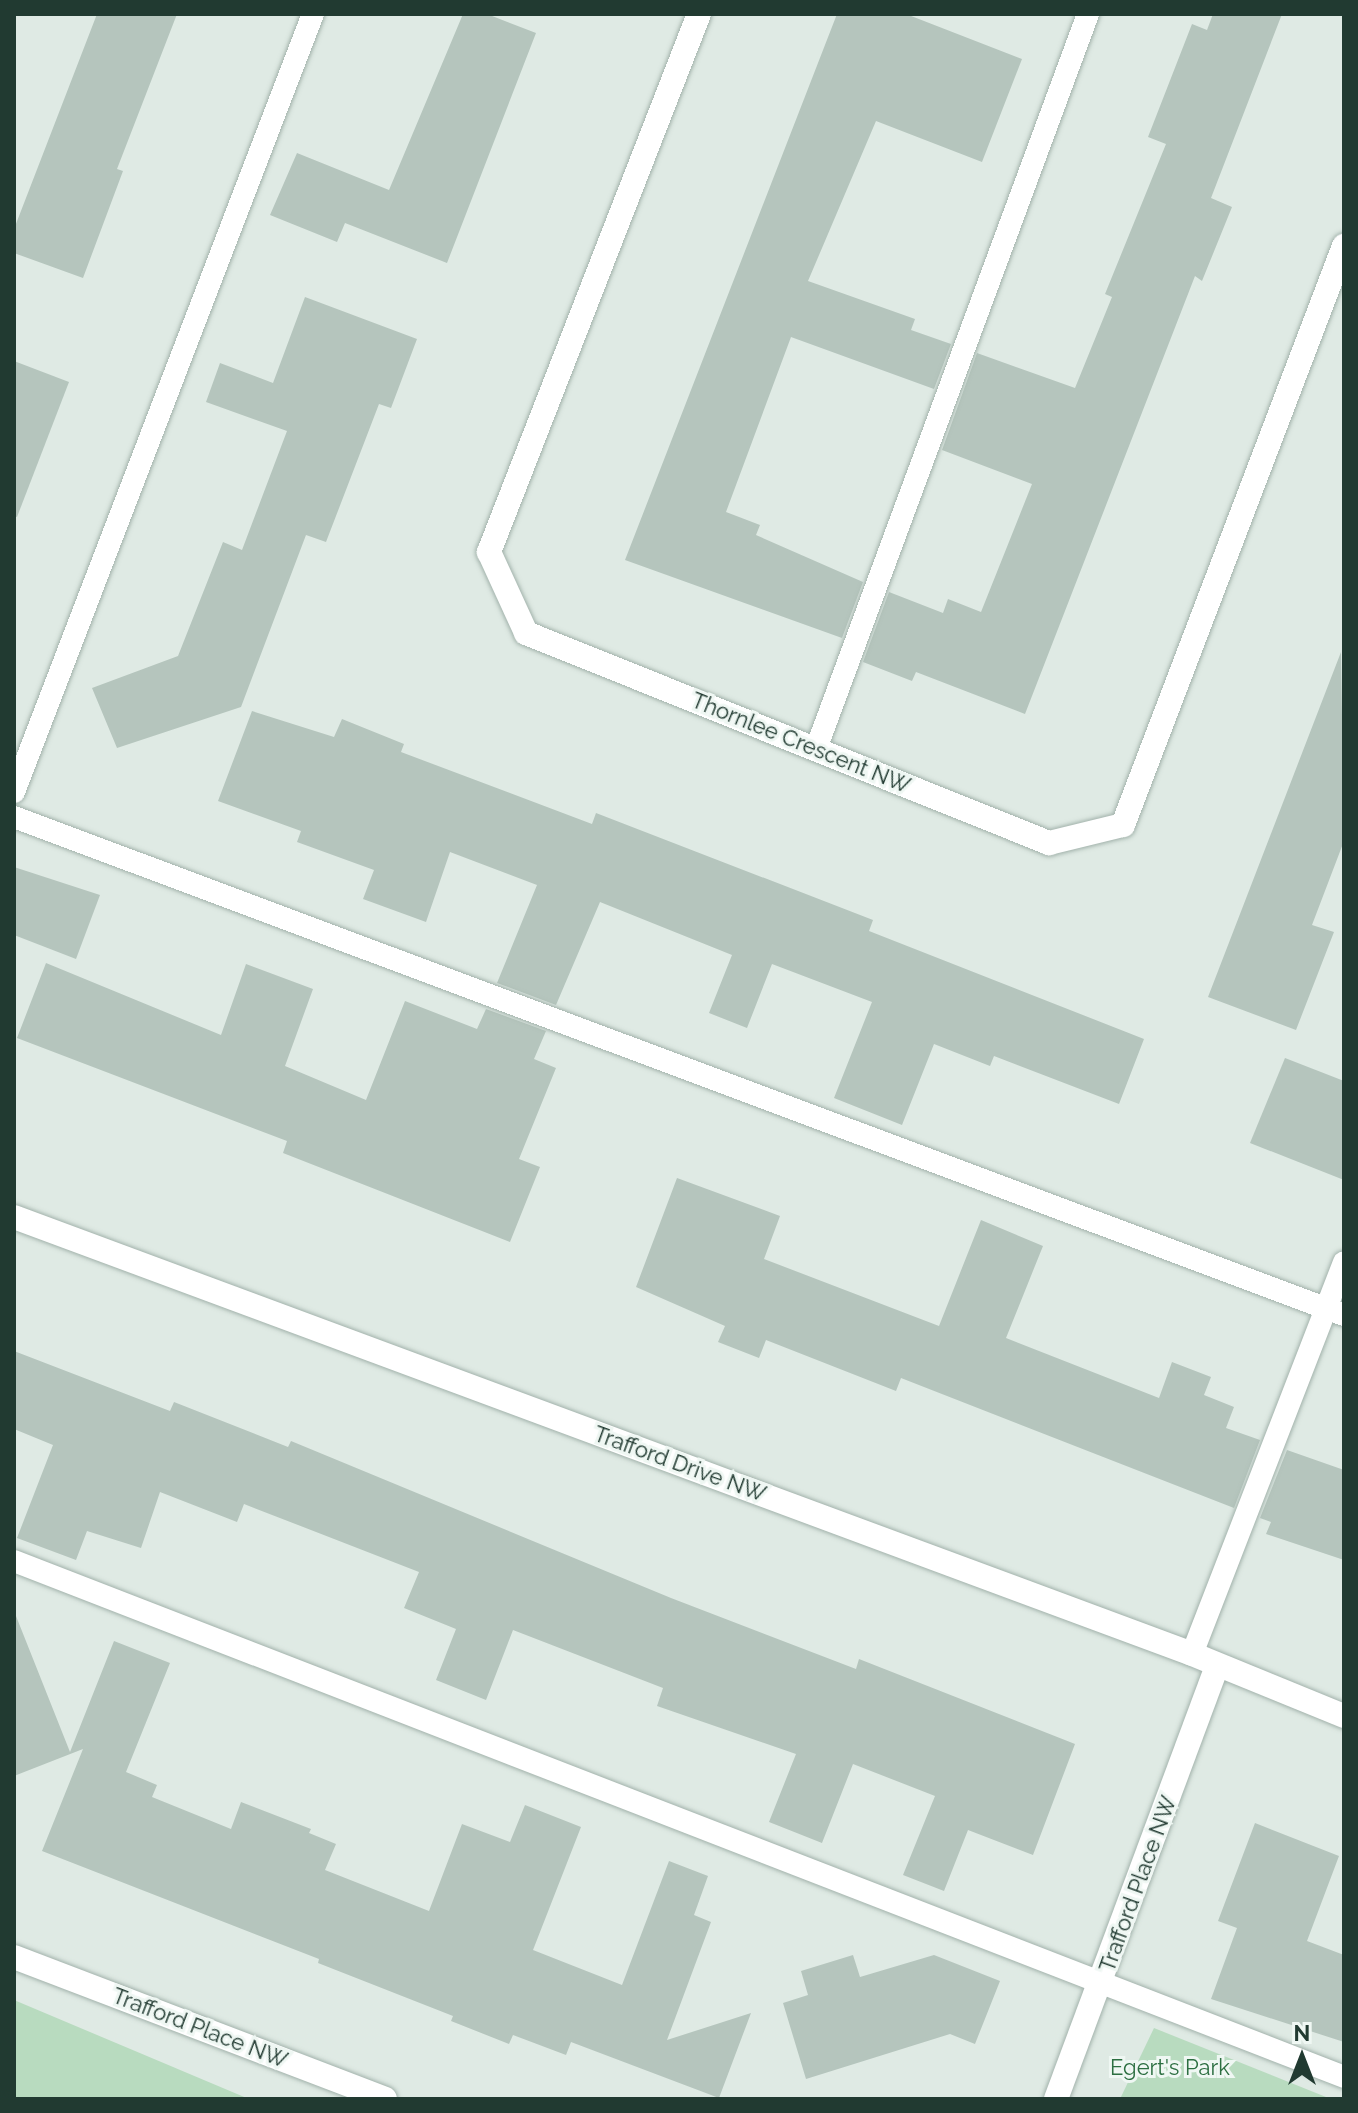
<!DOCTYPE html>
<html>
<head>
<meta charset="utf-8">
<style>
  body { margin:0 }
  #map { position:relative; width:1358px; height:2113px; overflow:hidden; background:#dfeae4; font-family:Raleway,sans-serif }
  div>[style] { position:absolute }
  [style*='--x'] { left:calc(var(--x)*1px); top:calc(var(--y)*1px); width:calc(var(--w)*1px); rotate:calc(var(--a)*1deg) }
  .green>* { inset:0; background:#b8dbbf }
  .building>* { inset:0; background:#b5c5bd }
  .roads { filter:drop-shadow(0 0 2px #a2b2ab) drop-shadow(0 0 2px #a2b2ab) }
  .lane>* { height:22px; margin:-11px; padding:0 11px; transform-origin:11px; border-radius:11px; background:#fff }
  .street>* { height:24px; margin:-12px; padding:0 12px; transform-origin:12px; border-radius:12px; background:#fff }
  span { translate:-50% -50%; white-space:nowrap; text-align:center; line-height:1.15; -webkit-text-stroke:6px #eff7f3; paint-order:stroke }
  .street-label { font-size:22px; color:#213a31 }
  .park-label { font-size:22px; color:#2c6f41 }
  .frame { position:absolute; inset:0; border:16px solid #213a31; pointer-events:none }
  .north { position:absolute; left:1262px; top:2017px; width:80px; height:80px; -webkit-text-stroke:6px #eff7f3; paint-order:stroke; rotate:0deg; font-size:22px; font-weight:700; line-height:32px; text-align:center; color:#213a31 }
  .north::after { content:''; display:block; margin:auto; width:28px; height:36px; background:#213a31; clip-path:polygon(50% 0,100% 100%,50% 72%,0 100%) }
</style>
</head>
<body>
<div id="map">
  <div class="green">
    <i style="clip-path:polygon(14px 2000px,249px 2099px,14px 2099px)"></i>
    <i style="clip-path:polygon(1154px 2028px,1331px 2099px,1120px 2099px)"></i>
  </div>
  <div class="building">
    <i style="clip-path:polygon(97px 14px,177px 14px,117px 169px,123px 171px,83px 278px,14px 253px,14px 229px)"></i>
    <i style="clip-path:polygon(463px 14px,487px 14px,536px 33px,447px 263px,345px 223px,337px 242px,270px 215px,297px 153px,389px 190px)"></i>
    <i style="clip-path:polygon(837px 14px,906px 14px,1022px 59px,982px 162px,876px 121px,808px 281px,915px 319px,911px 330px,951px 344px,934px 389px,791px 337px,726px 512px,760px 525px,756px 535px,863px 582px,842px 638px,625px 560px)"></i>
    <i style="clip-path:polygon(1213px 14px,1282px 14px,1211px 198px,1232px 207px,1202px 281px,1195px 276px,1025px 714px,916px 672px,912px 681px,863px 662px,889px 592px,943px 613px,948px 599px,981px 612px,1032px 484px,942px 450px,977px 353px,1075px 388px,1112px 297px,1105px 294px,1166px 144px,1148px 137px,1192px 24px,1207px 30px)"></i>
    <i style="clip-path:polygon(305px 297px,417px 339px,391px 408px,379px 404px,326px 542px,306px 535px,241px 707px,117px 748px,92px 688px,178px 656px,223px 542px,242px 550px,287px 431px,206px 402px,220px 363px,273px 383px)"></i>
    <i style="clip-path:polygon(14px 361px,69px 382px,17px 517px,14px 516px)"></i>
    <i style="clip-path:polygon(1341px 652px,1344px 841px,1312px 925px,1334px 932px,1296px 1030px,1208px 997px)"></i>
    <i style="clip-path:polygon(252px 711px,334px 737px,342px 719px,404px 744px,401px 752px,592px 824px,596px 813px,873px 920px,869px 931px,1144px 1039px,1119px 1104px,994px 1056px,990px 1066px,934px 1044px,902px 1125px,834px 1098px,872px 1002px,772px 964px,747px 1028px,709px 1013px,732px 955px,600px 902px,556px 1005px,497px 983px,537px 885px,450px 852px,426px 922px,363px 899px,374px 870px,297px 842px,301px 831px,218px 801px)"></i>
    <i style="clip-path:polygon(14px 867px,100px 895px,76px 959px,14px 935px)"></i>
    <i style="clip-path:polygon(46px 963px,221px 1035px,246px 964px,313px 989px,285px 1066px,366px 1100px,405px 1001px,477px 1029px,486px 1009px,546px 1031px,534px 1059px,556px 1068px,519px 1159px,540px 1167px,510px 1242px,283px 1153px,287px 1141px,17px 1038px)"></i>
    <i style="clip-path:polygon(1285px 1058px,1344px 1081px,1344px 1180px,1250px 1143px)"></i>
    <i style="clip-path:polygon(677px 1178px,780px 1216px,764px 1259px,939px 1326px,981px 1220px,1043px 1246px,1006px 1338px,1159px 1398px,1172px 1362px,1211px 1377px,1204px 1395px,1234px 1407px,1226px 1428px,1260px 1440px,1234px 1508px,901px 1378px,896px 1391px,766px 1340px,759px 1358px,718px 1342px,725px 1326px,636px 1287px)"></i>
    <i style="clip-path:polygon(14px 1351px,170px 1411px,174px 1402px,288px 1447px,291px 1441px,671px 1598px,856px 1669px,859px 1659px,1075px 1744px,1033px 1855px,968px 1830px,944px 1891px,903px 1875px,935px 1796px,853px 1764px,822px 1843px,769px 1822px,796px 1754px,657px 1706px,663px 1688px,513px 1630px,486px 1700px,436px 1680px,456px 1629px,404px 1608px,419px 1572px,244px 1504px,237px 1522px,160px 1492px,141px 1548px,87px 1531px,76px 1560px,17px 1538px,53px 1445px,14px 1429px)"></i>
    <i style="clip-path:polygon(1287px 1450px,1344px 1470px,1344px 1560px,1266px 1534px,1271px 1522px,1260px 1518px)"></i>
    <i style="clip-path:polygon(16px 1616px,70px 1752px,114px 1641px,170px 1663px,126px 1772px,157px 1785px,152px 1797px,231px 1829px,241px 1802px,311px 1829px,309px 1833px,336px 1844px,325px 1870px,429px 1911px,462px 1824px,510px 1842px,525px 1805px,581px 1827px,533px 1950px,622px 1985px,669px 1861px,708px 1876px,694px 1915px,711px 1922px,667px 2040px,751px 2013px,719px 2098px,571px 2042px,566px 2055px,513px 2035px,509px 2044px,451px 2021px,453px 2016px,318px 1963px,319px 1959px,42px 1851px,83px 1749px,14px 1776px)"></i>
    <i style="clip-path:polygon(1255px 1823px,1339px 1856px,1307px 1941px,1344px 1955px,1344px 2042px,1211px 1999px,1237px 1928px,1218px 1921px)"></i>
    <i style="clip-path:polygon(853px 1955px,860px 1977px,934px 1955px,1000px 1981px,975px 2044px,950px 2034px,806px 2079px,783px 2003px,808px 1995px,801px 1971px)"></i>
  </div>
  <div class="roads">
    <div class="lane">
      <i style="--x:816;--y:749;--w:784;--a:-69.69"></i>
      <i style="--x:14;--y:792;--w:833;--a:-68.98"></i>
      <i style="--x:14;--y:817;--w:1420;--a:20.53"></i>
      <i style="--x:14;--y:1561;--w:1427;--a:21.2"></i>
      <i style="--x:1192;--y:1654;--w:420;--a:-68.8"></i>
    </div>
    <div class="street">
      <i style="--x:699;--y:14;--w:578;--a:111.32"></i>
      <i style="--x:489;--y:552;--w:89;--a:65.4"></i>
      <i style="--x:526;--y:633;--w:564;--a:21.88"></i>
      <i style="--x:1049;--y:843;--w:76;--a:-13.7"></i>
      <i style="--x:1123;--y:825;--w:620;--a:-69.11"></i>
      <i style="--x:14;--y:1217;--w:1256;--a:20.35"></i>
      <i style="--x:1192;--y:1654;--w:164;--a:22.2"></i>
      <i style="--x:14;--y:1957;--w:397;--a:20.9"></i>
      <i style="--x:1056;--y:2099;--w:461;--a:-69.6"></i>
    </div>
  </div>
  <div class="street-label">
    <span style="left:801px;top:743px;rotate:22deg">Thornlee Crescent NW</span>
    <span style="left:680px;top:1464px;rotate:20deg">Trafford Drive NW</span>
    <span style="left:1138px;top:1884px;rotate:-70deg">Trafford Place NW</span>
    <span style="left:200px;top:2028px;rotate:21deg">Trafford Place NW</span>
  </div>
  <div class="park-label">
    <span style="left:1170px;top:2068px">Egert's Park</span>
  </div>
  <div class="frame"></div>
  <div class="north">N</div>
</div>
</body>
</html>
